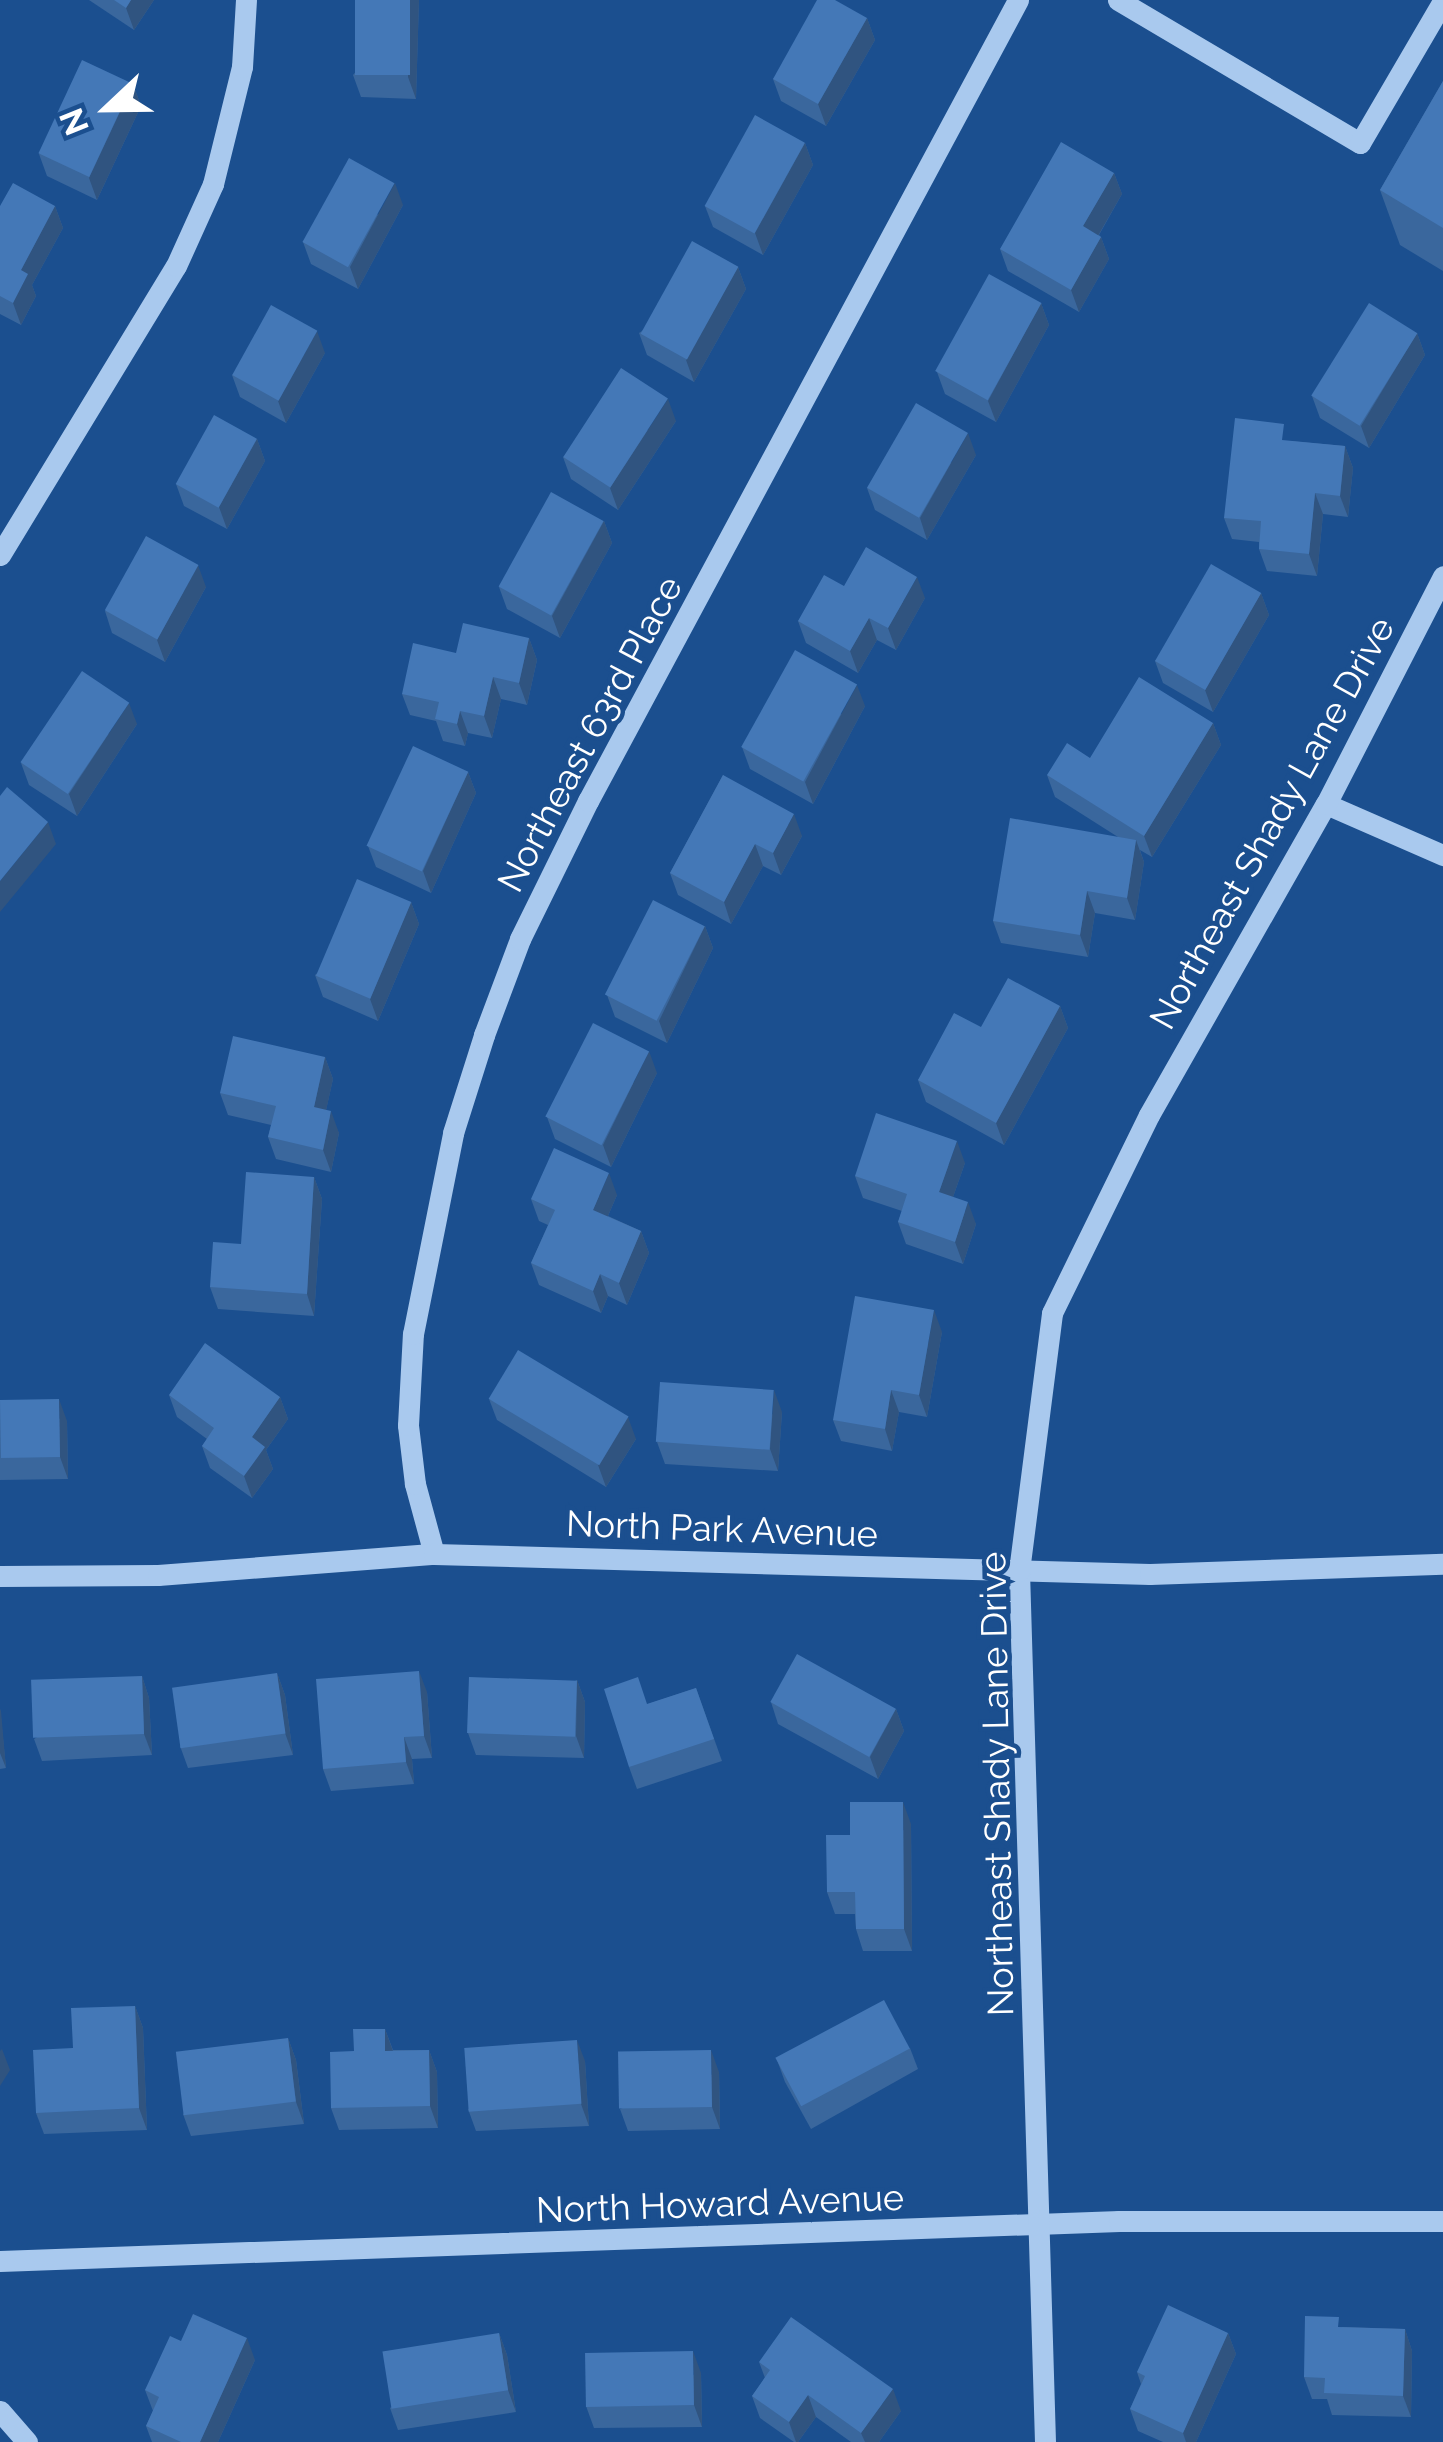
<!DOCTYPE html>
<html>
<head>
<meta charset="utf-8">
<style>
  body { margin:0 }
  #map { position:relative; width:1443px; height:2442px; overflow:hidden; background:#1b4f8f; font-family:Raleway,sans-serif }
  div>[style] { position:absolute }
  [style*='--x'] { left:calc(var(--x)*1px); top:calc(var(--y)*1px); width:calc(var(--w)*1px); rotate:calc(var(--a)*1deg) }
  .minor>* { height:21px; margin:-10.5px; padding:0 10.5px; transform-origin:10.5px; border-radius:10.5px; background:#a9c9ee }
  .wall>* { inset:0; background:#3a679d }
  .shaded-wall>* { inset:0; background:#305480 }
  .building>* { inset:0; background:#4478b7; transform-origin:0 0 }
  span { translate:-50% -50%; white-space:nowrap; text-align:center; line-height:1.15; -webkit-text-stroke:9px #1b4f8f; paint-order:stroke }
  .street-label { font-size:36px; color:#fff }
  .north { position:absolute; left:48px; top:48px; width:120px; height:120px; -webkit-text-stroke:9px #1b4f8f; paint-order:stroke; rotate:248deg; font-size:33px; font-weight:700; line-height:48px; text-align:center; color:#fff }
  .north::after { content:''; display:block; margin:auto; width:42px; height:54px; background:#fff; clip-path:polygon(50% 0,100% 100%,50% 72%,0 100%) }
</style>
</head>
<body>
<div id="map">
  <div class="minor">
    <i style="--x:1118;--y:0;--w:281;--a:30.6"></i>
    <i style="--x:1360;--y:143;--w:164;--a:-59.7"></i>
    <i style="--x:0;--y:555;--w:338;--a:-58.7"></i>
    <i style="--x:176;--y:266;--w:90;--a:-65.7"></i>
    <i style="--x:213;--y:184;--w:121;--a:-76.1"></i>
    <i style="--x:242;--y:67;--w:67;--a:-86.6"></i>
    <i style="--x:1326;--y:804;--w:128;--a:23.6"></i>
    <i style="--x:434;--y:1554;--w:73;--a:-105.2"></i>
    <i style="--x:415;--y:1484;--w:59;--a:-96.8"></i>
    <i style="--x:408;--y:1425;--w:91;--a:-86.9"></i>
    <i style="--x:413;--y:1334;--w:205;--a:-78.7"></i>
    <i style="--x:453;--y:1133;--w:103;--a:-72.4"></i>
    <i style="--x:484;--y:1035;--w:103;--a:-69.4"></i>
    <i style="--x:520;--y:939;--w:154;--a:-63.8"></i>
    <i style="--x:588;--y:801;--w:909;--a:-61.77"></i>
    <i style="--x:0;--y:1576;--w:158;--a:-0.4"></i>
    <i style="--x:158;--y:1575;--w:277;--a:-4.4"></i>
    <i style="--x:434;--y:1554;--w:716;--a:1.6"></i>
    <i style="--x:1150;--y:1574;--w:293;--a:-2"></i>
    <i style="--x:0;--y:2261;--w:1120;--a:-2.05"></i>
    <i style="--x:1119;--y:2221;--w:324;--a:0"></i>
    <i style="--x:0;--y:2411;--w:41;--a:48.9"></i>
    <i style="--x:1045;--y:2442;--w:871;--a:-91.71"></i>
    <i style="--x:1019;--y:1571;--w:260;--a:-82.7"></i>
    <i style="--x:1052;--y:1313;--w:220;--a:-63.9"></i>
    <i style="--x:1149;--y:1115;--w:358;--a:-60.4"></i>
    <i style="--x:1326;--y:804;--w:256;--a:-62.8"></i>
  </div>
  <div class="wall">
    <i style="clip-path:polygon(89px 0,154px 0,134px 30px)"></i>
    <i style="clip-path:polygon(419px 0,416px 99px,361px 97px,353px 75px)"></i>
    <i style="clip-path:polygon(867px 18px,875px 40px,826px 126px,781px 101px,773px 79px)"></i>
    <i style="clip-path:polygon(1443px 81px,1443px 271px,1400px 245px,1380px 190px)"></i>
    <i style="clip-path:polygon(133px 84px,141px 106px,97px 200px,47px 176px,39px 154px)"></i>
    <i style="clip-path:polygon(805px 143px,813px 165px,763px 255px,713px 227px,705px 206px)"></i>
    <i style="clip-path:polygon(1114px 173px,1122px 194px,1099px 235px,1101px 237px,1109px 259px,1079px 312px,1008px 271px,1000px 249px)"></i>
    <i style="clip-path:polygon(403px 205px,358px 289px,311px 264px,303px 242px)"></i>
    <i style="clip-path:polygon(0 206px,55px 206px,63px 228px,32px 285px,36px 296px,21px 325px,0 314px)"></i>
    <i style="clip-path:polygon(738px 267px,746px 289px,694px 382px,647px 355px,639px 333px)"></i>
    <i style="clip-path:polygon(1041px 303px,1049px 325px,996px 422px,945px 394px,937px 372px)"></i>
    <i style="clip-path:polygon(1417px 333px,1425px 355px,1369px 448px,1320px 418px,1312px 396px)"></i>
    <i style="clip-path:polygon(325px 353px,286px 423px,240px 397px,232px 375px)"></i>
    <i style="clip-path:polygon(676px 421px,618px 510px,571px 479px,563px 457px)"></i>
    <i style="clip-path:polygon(257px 439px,265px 461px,227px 529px,184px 506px,176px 484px)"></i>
    <i style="clip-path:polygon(1290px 441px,1345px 446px,1353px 468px,1348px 517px,1323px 514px,1317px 576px,1267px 571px,1259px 549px,1259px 542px,1232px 539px,1224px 518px)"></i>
    <i style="clip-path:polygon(976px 455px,927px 540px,875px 510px,867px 488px)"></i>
    <i style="clip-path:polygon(604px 521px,612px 543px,560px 638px,507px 609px,499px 587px)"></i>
    <i style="clip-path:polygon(206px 587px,165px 662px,112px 633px,105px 611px)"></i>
    <i style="clip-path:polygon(1261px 593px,1269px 615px,1213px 712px,1163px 683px,1155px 661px)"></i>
    <i style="clip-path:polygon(925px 598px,896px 650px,877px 640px,858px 673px,806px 643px,798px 621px)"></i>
    <i style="clip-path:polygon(529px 638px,537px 660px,527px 705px,501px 699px,492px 738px,468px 733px,465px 746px,443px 741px,436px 721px,410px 715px,402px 694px,456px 653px)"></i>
    <i style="clip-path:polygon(865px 706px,813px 804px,750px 769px,742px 747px)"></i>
    <i style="clip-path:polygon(1213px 723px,1221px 745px,1152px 857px,1140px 850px,1144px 862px,1135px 920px,1095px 913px,1088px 957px,1001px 943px,993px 921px,1118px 837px,1055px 797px,1047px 775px,1090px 758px)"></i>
    <i style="clip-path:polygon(137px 724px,77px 816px,29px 785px,21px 763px)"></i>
    <i style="clip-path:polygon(468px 772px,476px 793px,431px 893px,376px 867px,368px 846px)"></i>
    <i style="clip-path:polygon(723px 775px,802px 836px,781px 875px,763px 866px,731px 924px,678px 895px,670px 873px)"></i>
    <i style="clip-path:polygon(411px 902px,419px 924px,378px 1021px,323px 997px,315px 975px)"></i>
    <i style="clip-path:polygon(705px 926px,713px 948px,667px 1043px,615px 1017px,607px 995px)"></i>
    <i style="clip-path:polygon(1060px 1006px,1068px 1028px,1004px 1145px,926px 1102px,918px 1080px,981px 1027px)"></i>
    <i style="clip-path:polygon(325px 1057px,333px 1079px,326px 1110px,339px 1133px,331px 1172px,276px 1159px,268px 1137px,271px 1125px,228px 1115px,220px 1093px)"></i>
    <i style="clip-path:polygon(657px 1073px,611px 1167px,555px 1139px,547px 1117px)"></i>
    <i style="clip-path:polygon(965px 1163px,953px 1197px,976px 1224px,963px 1264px,906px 1244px,898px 1222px,902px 1211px,863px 1198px,855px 1176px)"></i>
    <i style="clip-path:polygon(314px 1177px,322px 1199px,314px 1316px,218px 1309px,210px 1287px)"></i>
    <i style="clip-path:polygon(617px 1195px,608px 1216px,641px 1231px,649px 1253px,627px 1305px,608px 1296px,601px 1313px,539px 1285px,531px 1263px,548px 1225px,539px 1221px,531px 1199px)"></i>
    <i style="clip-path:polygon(942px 1332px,927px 1417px,899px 1412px,892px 1451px,841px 1441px,833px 1420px)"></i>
    <i style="clip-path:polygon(169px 1395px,280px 1397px,288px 1419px,266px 1450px,273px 1469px,252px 1498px,210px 1468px,202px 1446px,207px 1439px,177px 1417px)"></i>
    <i style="clip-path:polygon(489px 1399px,636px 1439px,606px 1487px,497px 1420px)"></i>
    <i style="clip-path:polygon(0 1400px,67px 1421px,68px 1479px,0 1480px)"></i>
    <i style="clip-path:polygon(782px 1412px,778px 1471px,665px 1464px,657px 1442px)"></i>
    <i style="clip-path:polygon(277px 1673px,285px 1695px,293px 1755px,188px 1768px,180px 1746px)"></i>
    <i style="clip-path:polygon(142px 1676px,149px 1698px,152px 1755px,42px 1761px,34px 1739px)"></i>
    <i style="clip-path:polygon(577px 1680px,585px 1702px,584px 1758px,476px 1755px,468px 1733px)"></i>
    <i style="clip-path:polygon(696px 1688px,722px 1761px,637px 1789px,629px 1767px,648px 1704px)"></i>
    <i style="clip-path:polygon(427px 1692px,432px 1758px,412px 1759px,414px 1784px,331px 1791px,323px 1769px)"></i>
    <i style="clip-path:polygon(771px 1702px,896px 1709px,904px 1731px,878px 1779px,778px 1724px)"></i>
    <i style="clip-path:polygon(0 1709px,6px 1768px,0 1769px)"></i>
    <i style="clip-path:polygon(911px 1824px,912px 1951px,863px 1951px,856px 1929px,855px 1914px,835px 1914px,827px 1892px)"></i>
    <i style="clip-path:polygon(135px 2006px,143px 2028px,147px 2130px,44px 2134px,36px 2113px,73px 2048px)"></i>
    <i style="clip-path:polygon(385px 2029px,393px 2050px,429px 2050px,437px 2072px,438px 2128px,339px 2130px,331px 2108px,354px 2051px)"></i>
    <i style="clip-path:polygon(288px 2038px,296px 2060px,304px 2124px,191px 2136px,183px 2114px)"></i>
    <i style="clip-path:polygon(910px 2048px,918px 2069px,811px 2129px,785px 2082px,777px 2060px)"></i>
    <i style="clip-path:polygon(585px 2061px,589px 2126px,476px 2131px,468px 2109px)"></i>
    <i style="clip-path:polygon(719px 2072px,720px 2129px,628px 2131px,620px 2109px)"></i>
    <i style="clip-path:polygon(1342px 2327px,1405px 2329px,1412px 2351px,1411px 2417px,1332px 2415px,1327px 2399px,1312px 2399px,1304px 2377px)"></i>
    <i style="clip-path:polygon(499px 2333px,507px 2355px,516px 2412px,398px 2430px,390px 2408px)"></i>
    <i style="clip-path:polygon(1228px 2333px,1236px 2354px,1196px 2442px,1163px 2442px,1138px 2431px,1130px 2409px,1141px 2384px,1137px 2372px)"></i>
    <i style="clip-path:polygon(181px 2341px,255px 2360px,218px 2442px,152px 2442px,146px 2426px,153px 2411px,145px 2390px)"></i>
    <i style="clip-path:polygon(759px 2362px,901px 2411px,879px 2442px,851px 2442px,816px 2417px,798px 2442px,794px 2442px,760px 2418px,752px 2396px,765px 2378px)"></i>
    <i style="clip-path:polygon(701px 2373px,702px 2427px,594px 2428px,586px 2406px)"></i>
  </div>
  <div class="shaded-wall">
    <i style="clip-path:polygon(131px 0,154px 0,134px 30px,126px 8px)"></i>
    <i style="clip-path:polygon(410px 0,419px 0,416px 99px,408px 77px)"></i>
    <i style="clip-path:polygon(867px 18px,875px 40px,826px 126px,818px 104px)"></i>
    <i style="clip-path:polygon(133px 84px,141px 106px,97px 200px,89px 178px)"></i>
    <i style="clip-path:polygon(805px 143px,813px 165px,763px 255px,755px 233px)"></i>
    <i style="clip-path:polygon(1114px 173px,1122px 194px,1091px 248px,1083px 226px)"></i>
    <i style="clip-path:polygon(395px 183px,403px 205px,358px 289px,350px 267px)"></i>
    <i style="clip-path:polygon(55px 206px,63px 228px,32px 285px,36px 296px,21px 325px,13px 303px,21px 270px)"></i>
    <i style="clip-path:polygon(1101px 237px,1109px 259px,1079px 312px,1071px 290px)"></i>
    <i style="clip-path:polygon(738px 267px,746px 289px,694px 382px,686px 360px)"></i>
    <i style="clip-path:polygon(1041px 303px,1049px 325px,996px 422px,988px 401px)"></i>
    <i style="clip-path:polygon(317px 331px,325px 353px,286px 423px,278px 401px)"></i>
    <i style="clip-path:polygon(1417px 333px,1425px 355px,1369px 448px,1361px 426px)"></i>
    <i style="clip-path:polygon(668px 399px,676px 421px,618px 510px,610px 488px)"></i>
    <i style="clip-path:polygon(968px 433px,976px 455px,927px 540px,920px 518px)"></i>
    <i style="clip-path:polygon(257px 439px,265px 461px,227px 529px,219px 507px)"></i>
    <i style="clip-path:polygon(1345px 446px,1353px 468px,1348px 517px,1340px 496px)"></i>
    <i style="clip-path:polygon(1315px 493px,1323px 514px,1317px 576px,1309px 554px)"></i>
    <i style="clip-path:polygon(604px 521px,612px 543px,560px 638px,552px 616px)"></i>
    <i style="clip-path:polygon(198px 565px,206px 587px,165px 662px,157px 640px)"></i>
    <i style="clip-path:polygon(917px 577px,925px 598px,896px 650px,888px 628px)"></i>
    <i style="clip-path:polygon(1261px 593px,1269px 615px,1213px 712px,1205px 690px)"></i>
    <i style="clip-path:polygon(869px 618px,877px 640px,858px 673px,850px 651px)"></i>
    <i style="clip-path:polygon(529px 638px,537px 660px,527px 705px,519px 683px)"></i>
    <i style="clip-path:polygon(493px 677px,501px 699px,492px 738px,484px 716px)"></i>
    <i style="clip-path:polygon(857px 685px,865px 706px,813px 804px,805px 782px)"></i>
    <i style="clip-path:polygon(129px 703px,137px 724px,77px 816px,69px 794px)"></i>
    <i style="clip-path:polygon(460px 711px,468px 733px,465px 746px,457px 724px)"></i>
    <i style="clip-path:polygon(1213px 723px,1221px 745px,1152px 857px,1144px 836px)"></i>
    <i style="clip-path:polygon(468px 772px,476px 793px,431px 893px,423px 871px)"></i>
    <i style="clip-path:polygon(794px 814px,802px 836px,781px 875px,773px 853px)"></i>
    <i style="clip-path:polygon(48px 822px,56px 844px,0 912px,0 881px)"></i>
    <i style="clip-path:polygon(1136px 840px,1144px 862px,1135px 920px,1127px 898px)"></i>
    <i style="clip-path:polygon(755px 844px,763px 866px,731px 924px,724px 902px)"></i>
    <i style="clip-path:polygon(1087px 891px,1095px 913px,1088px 957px,1080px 935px)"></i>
    <i style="clip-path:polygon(411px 902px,419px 924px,378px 1021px,370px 999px)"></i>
    <i style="clip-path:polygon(705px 926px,713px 948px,667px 1043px,659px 1021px)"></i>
    <i style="clip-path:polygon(1060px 1006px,1068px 1028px,1004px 1145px,996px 1123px)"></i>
    <i style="clip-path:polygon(649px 1051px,657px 1073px,611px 1167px,603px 1145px)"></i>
    <i style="clip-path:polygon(325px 1057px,333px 1079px,322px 1129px,314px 1107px)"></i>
    <i style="clip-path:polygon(331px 1111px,339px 1133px,331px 1172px,323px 1150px)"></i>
    <i style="clip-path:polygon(957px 1141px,965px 1163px,947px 1214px,939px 1192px)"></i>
    <i style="clip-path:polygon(609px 1173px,617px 1195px,601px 1232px,593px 1210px)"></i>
    <i style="clip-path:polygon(314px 1177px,322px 1199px,314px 1316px,307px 1294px)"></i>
    <i style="clip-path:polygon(968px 1202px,976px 1224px,963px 1264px,955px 1242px)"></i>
    <i style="clip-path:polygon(641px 1231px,649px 1253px,627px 1305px,619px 1283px)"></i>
    <i style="clip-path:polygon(600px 1274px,608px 1296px,601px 1313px,593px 1291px)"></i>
    <i style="clip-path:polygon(934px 1310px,942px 1332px,927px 1417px,919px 1395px)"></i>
    <i style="clip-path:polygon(774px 1390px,782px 1412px,778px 1471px,770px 1449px)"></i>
    <i style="clip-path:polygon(891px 1390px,899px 1412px,892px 1451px,885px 1429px)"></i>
    <i style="clip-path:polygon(280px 1397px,288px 1419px,266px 1450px,273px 1469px,252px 1498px,244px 1476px,252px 1437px)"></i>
    <i style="clip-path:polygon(59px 1399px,67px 1421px,68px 1479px,60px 1457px)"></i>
    <i style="clip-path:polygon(628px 1417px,636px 1439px,606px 1487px,598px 1465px)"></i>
    <i style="clip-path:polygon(419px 1671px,427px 1692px,432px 1758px,424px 1736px)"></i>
    <i style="clip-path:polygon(277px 1673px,285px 1695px,293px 1755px,285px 1733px)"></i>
    <i style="clip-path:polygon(142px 1676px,149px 1698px,152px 1755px,144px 1734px)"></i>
    <i style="clip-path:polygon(577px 1680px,585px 1702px,584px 1758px,576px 1736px)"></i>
    <i style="clip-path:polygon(0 1709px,1px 1711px,6px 1768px,0 1753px)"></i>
    <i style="clip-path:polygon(896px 1709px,904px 1731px,878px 1779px,870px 1757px)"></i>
    <i style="clip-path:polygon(404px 1737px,412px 1759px,414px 1784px,406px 1762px)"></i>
    <i style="clip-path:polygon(903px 1802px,911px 1824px,912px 1951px,904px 1929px)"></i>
    <i style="clip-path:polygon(135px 2006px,143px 2028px,147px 2130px,139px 2108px)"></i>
    <i style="clip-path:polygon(385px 2029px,393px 2051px,385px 2051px)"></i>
    <i style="clip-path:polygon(288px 2038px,296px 2060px,304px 2124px,296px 2102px)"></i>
    <i style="clip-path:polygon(577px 2040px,585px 2061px,589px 2126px,581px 2104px)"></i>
    <i style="clip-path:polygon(2px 2049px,10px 2070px,0 2086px,0 2051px)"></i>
    <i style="clip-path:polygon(429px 2050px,437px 2072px,438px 2128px,430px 2106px)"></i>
    <i style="clip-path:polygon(711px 2050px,719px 2072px,720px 2129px,712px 2107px)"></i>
    <i style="clip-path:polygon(1405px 2329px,1412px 2351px,1411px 2417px,1403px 2396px)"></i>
    <i style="clip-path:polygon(499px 2333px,507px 2355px,516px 2412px,508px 2390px)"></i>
    <i style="clip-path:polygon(1228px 2333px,1236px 2354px,1196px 2442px,1186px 2442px,1183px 2433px)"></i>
    <i style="clip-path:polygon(247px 2338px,255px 2360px,218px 2442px,200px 2442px)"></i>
    <i style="clip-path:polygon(693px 2351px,701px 2373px,702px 2427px,694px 2405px)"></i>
    <i style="clip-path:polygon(893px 2389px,901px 2411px,879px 2442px,865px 2442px,861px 2433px)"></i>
    <i style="clip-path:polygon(808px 2395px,816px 2417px,798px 2442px,796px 2442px,789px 2422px)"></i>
  </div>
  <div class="building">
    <i style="clip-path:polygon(114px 0,131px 0,126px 8px)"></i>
    <i style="left:355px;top:0;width:55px;height:75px"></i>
    <i style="clip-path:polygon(817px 0,835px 0,867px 18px,818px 104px,773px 79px)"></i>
    <i style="left:82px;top:60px;width:56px;height:103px;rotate:25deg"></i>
    <i style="clip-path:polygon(1443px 81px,1443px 228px,1380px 190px)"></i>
    <i style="left:755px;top:115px;width:57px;height:104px;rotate:29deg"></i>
    <i style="clip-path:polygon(1061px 142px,1114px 173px,1083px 226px,1101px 237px,1071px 290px,1000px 249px)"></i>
    <i style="left:349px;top:158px;width:52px;height:96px;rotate:29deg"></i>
    <i style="clip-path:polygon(13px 183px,55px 206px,21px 270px,28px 274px,13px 303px,0 296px,0 206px)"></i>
    <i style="left:692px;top:241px;width:53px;height:106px;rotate:29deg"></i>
    <i style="left:989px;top:274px;width:60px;height:111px;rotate:29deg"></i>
    <i style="left:1369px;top:303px;width:57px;height:109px;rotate:32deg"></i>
    <i style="left:271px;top:305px;width:53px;height:80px;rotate:29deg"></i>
    <i style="left:621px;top:368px;width:56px;height:106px;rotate:33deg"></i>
    <i style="left:916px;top:403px;width:60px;height:98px;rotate:30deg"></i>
    <i style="left:214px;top:415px;width:49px;height:79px;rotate:29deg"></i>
    <i style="clip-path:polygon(1235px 418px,1284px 424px,1282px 440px,1345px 446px,1340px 496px,1315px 493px,1309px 554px,1259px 549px,1261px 521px,1224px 518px)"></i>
    <i style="left:551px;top:492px;width:60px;height:108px;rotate:29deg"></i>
    <i style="left:146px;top:536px;width:60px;height:85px;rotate:29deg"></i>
    <i style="clip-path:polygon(866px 547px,917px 577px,888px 628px,869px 618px,850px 651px,798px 621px,824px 575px,844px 586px)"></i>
    <i style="left:1211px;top:564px;width:58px;height:112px;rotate:30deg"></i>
    <i style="clip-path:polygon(463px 623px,529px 638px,519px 683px,493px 677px,484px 716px,460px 711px,457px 724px,435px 719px,439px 702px,402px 694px,413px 643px,456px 653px)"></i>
    <i style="left:795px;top:650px;width:71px;height:111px;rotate:29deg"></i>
    <i style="left:82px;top:671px;width:57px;height:110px;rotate:34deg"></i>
    <i style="clip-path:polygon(1139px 677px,1213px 723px,1144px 836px,1047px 775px,1067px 743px,1090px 758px)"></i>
    <i style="left:413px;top:746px;width:61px;height:110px;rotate:25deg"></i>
    <i style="clip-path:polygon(723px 775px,794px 814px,773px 853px,755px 844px,724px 902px,670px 873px)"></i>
    <i style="clip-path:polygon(7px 787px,48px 822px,0 881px,0 796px)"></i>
    <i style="clip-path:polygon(1010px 818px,1136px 840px,1127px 898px,1087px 891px,1080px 935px,993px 921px)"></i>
    <i style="left:357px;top:879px;width:59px;height:105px;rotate:23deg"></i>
    <i style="left:653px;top:900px;width:58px;height:106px;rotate:27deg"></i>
    <i style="clip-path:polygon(1008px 978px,1060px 1006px,996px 1123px,918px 1080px,954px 1013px,981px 1027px)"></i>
    <i style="left:593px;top:1023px;width:63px;height:105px;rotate:27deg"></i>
    <i style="clip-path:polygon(233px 1036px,325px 1057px,314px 1107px,331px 1111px,323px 1150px,268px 1137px,276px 1106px,220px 1093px)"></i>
    <i style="clip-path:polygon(876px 1113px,957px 1141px,939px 1192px,968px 1202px,955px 1242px,898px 1222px,907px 1194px,855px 1176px)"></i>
    <i style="clip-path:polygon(554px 1148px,609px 1173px,593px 1210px,641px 1231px,619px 1283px,600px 1274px,593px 1291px,531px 1263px,555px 1210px,531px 1199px)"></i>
    <i style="clip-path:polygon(246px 1172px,314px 1177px,307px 1294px,210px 1287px,213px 1242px,241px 1244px)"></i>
    <i style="clip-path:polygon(855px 1296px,934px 1310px,919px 1395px,891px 1390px,885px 1429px,833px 1420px)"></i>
    <i style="clip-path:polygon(205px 1343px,280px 1397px,252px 1437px,265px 1447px,244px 1476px,202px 1446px,214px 1428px,169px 1395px)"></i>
    <i style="left:518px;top:1350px;width:129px;height:57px;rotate:31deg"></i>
    <i style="left:660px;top:1382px;width:114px;height:60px;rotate:4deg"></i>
    <i style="left:59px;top:1399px;width:58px;height:59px;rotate:89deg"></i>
    <i style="left:797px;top:1654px;width:113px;height:55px;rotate:29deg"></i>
    <i style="clip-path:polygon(419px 1671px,424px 1736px,404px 1737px,406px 1762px,323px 1769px,316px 1679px)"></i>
    <i style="left:277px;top:1673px;width:61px;height:106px;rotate:82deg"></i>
    <i style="left:142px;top:1676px;width:58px;height:111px;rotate:88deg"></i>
    <i style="left:469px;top:1677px;width:108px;height:56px;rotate:2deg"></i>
    <i style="clip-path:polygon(638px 1677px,647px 1704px,696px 1688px,714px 1739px,629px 1767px,604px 1689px)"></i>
    <i style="clip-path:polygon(850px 1802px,903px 1802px,904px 1929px,856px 1929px,855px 1892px,827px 1892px,826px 1835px,850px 1835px)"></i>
    <i style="left:884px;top:2000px;width:55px;height:123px;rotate:62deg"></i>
    <i style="clip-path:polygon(135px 2006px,139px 2108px,36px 2113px,33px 2050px,73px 2048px,71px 2008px)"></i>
    <i style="clip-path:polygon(353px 2029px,385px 2029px,385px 2051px,429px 2050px,430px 2106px,331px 2108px,330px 2052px,354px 2051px)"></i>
    <i style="left:288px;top:2038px;width:64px;height:113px;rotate:83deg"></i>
    <i style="left:577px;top:2040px;width:64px;height:113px;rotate:86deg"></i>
    <i style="left:711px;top:2050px;width:57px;height:93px;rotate:89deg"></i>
    <i style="clip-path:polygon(1168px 2305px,1228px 2333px,1183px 2433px,1130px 2409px,1145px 2376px,1137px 2372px)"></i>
    <i style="clip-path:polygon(193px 2314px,247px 2338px,200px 2442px,181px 2442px,146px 2426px,159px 2397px,145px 2390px,170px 2336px,181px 2341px)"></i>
    <i style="clip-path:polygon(1305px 2316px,1339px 2317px,1338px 2327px,1405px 2329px,1403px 2396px,1324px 2393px,1325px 2378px,1304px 2377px)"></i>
    <i style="clip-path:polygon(791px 2317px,893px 2389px,861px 2433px,808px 2395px,789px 2422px,752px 2396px,770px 2370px,759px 2362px)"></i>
    <i style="left:499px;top:2333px;width:58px;height:118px;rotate:81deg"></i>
    <i style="left:693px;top:2351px;width:54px;height:108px;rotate:89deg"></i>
  </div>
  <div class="street-label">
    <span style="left:590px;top:734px;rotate:-62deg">Northeast 63rd Place</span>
    <span style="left:1272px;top:823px;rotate:-61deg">Northeast Shady Lane Drive</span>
    <span style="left:722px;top:1529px;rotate:2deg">North Park Avenue</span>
    <span style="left:997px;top:1784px;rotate:-91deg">Northeast Shady Lane Drive</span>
    <span style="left:720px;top:2204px;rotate:-2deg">North Howard Avenue</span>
  </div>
  <div class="north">N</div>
</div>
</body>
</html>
